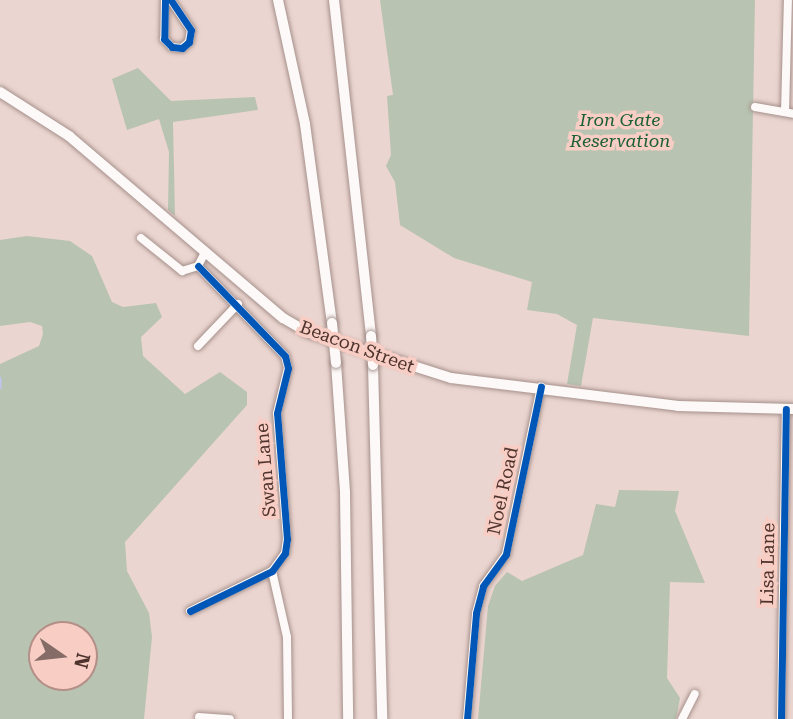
<!DOCTYPE html>
<html>
<head>
<meta charset="utf-8">
<style>
  body { margin:0 }
  #map { position:relative; width:793px; height:719px; overflow:hidden; background:#ebd5d0; font-family:"Roboto Serif",serif }
  div>[style] { position:absolute }
  [style*='--x'] { left:calc(var(--x)*1px); top:calc(var(--y)*1px); width:calc(var(--w)*1px); rotate:calc(var(--a)*1deg) }
  .green>* { inset:0; background:#b8c3b1 }
  .stream>* { height:2.5px; margin:-1.25px; padding:0 1.25px; transform-origin:1.25px; border-radius:1.25px; background:#bec4ee }
  .roads { filter:drop-shadow(0 0 2px #a5908b) drop-shadow(0 0 2px #a5908b) }
  .minor>* { height:8px; margin:-4px; padding:0 4px; transform-origin:4px; border-radius:4px; background:#fcf9f8 }
  .major>* { height:10px; margin:-5px; padding:0 5px; transform-origin:5px; border-radius:5px; background:#fcf9f8 }
  .highway>* { height:10px; margin:-5px; padding:0 5px; transform-origin:5px; border-radius:5px; background:#fcf9f8 }
  .bridges { filter:drop-shadow(0 0 2px #a5908b) drop-shadow(0 0 2px #a5908b) }
  .highway-bridge>* { height:10px; margin:-5px; padding:0 5px; transform-origin:5px; border-radius:5px; background:#fcf9f8 }
  .cycleway>* { height:7px; margin:-3.5px; padding:0 3.5px; transform-origin:3.5px; border-radius:3.5px; background:#0057b8 }
  span { translate:-50% -50%; white-space:nowrap; text-align:center; line-height:1.15; -webkit-text-stroke:7px #f7cdc4; paint-order:stroke }
  .park-label { font-size:18px; color:#1b5f34; font-style:italic }
  .street-label { font-size:18px; color:#4e332d }
  .north { position:absolute; left:28px; top:621px; width:70px; height:70px; box-sizing:border-box; background:#f7cdc4; border:2px solid #b38f88; border-radius:50%; rotate:104deg; font-size:19px; font-weight:700; line-height:28px; text-align:center; color:#4e332d }
  .north::after { content:''; display:block; margin:auto; width:24px; height:32px; background:#856c66; clip-path:polygon(50% 0,100% 100%,50% 72%,0 100%) }
</style>
</head>
<body>
<div id="map">
  <div class="green">
    <i style="clip-path:polygon(380px 0,755px 0,749px 336px,593px 318px,581px 386px,567px 384px,577px 325px,557px 314px,527px 310px,532px 282px,454px 258px,400px 225px,395px 182px,386px 166px,391px 155px,387px 96px,393px 95px)"></i>
    <i style="clip-path:polygon(138px 68px,171px 101px,255px 97px,258px 110px,173px 122px,175px 216px,168px 210px,169px 152px,159px 119px,127px 130px,112px 79px)"></i>
    <i style="clip-path:polygon(evenodd,27px 236px,70px 241px,92px 256px,112px 302px,123px 307px,156px 303px,162px 317px,141px 337px,143px 356px,185px 394px,220px 372px,247px 392px,247px 405px,125px 542px,127px 571px,149px 613px,152px 637px,144px 719px,0 719px,0 364px,39px 346px,43px 334px,42px 326px,30px 322px,0 326px,0 240px,27px 236px,42px 635px,84px 635px,84px 677px,42px 677px,42px 635px)"></i>
    <i style="clip-path:polygon(619px 490px,679px 491px,675px 511px,705px 583px,670px 582px,667px 678px,680px 698px,676px 719px,478px 719px,488px 606px,495px 586px,507px 572px,522px 581px,583px 555px,596px 504px,615px 507px)"></i>
  </div>
  <div class="stream">
    <i style="--x:0;--y:378;--w:9;--a:90"></i>
  </div>
  <div class="roads">
    <div class="minor">
      <i style="--x:165;--y:0;--w:39;--a:91"></i>
      <i style="--x:164;--y:39;--w:11;--a:45"></i>
      <i style="--x:172;--y:47;--w:10;--a:6"></i>
      <i style="--x:182;--y:48;--w:9;--a:-41"></i>
      <i style="--x:189;--y:42;--w:12;--a:-81"></i>
      <i style="--x:191;--y:30;--w:36;--a:-124"></i>
      <i style="--x:755;--y:107;--w:39;--a:10"></i>
      <i style="--x:785;--y:112;--w:112;--a:-88.5"></i>
      <i style="--x:141;--y:238;--w:53;--a:38.8"></i>
      <i style="--x:182;--y:271;--w:17;--a:-17"></i>
      <i style="--x:198;--y:266;--w:16;--a:-63"></i>
      <i style="--x:198;--y:346;--w:58;--a:-46.4"></i>
      <i style="--x:272;--y:571;--w:68;--a:77.2"></i>
      <i style="--x:287;--y:637;--w:82;--a:89.3"></i>
      <i style="--x:190;--y:611;--w:91;--a:-26"></i>
      <i style="--x:272;--y:571;--w:22;--a:-54"></i>
      <i style="--x:285;--y:553;--w:14;--a:-82"></i>
      <i style="--x:287;--y:539;--w:126;--a:-94.5"></i>
      <i style="--x:277;--y:413;--w:46;--a:-76.3"></i>
      <i style="--x:288;--y:368;--w:12;--a:-104"></i>
      <i style="--x:285;--y:356;--w:125;--a:-134"></i>
      <i style="--x:199;--y:717;--w:31;--a:4"></i>
      <i style="--x:467;--y:719;--w:106;--a:-85.1"></i>
      <i style="--x:476;--y:613;--w:28;--a:-75"></i>
      <i style="--x:483;--y:586;--w:39;--a:-54"></i>
      <i style="--x:506;--y:554;--w:171;--a:-78.2"></i>
      <i style="--x:682;--y:719;--w:28;--a:-63"></i>
      <i style="--x:781;--y:719;--w:310;--a:-89.1"></i>
    </div>
    <div class="major">
      <i style="--x:0;--y:92;--w:82;--a:32.5"></i>
      <i style="--x:69;--y:136;--w:281;--a:40.4"></i>
      <i style="--x:283;--y:318;--w:28;--a:30"></i>
      <i style="--x:307;--y:332;--w:151;--a:17.7"></i>
      <i style="--x:451;--y:378;--w:229;--a:7"></i>
      <i style="--x:678;--y:406;--w:115;--a:1.5"></i>
    </div>
    <div class="highway">
      <i style="--x:278;--y:0;--w:127;--a:77.7"></i>
      <i style="--x:305;--y:124;--w:201;--a:82.3"></i>
      <i style="--x:334;--y:0;--w:338;--a:83.7"></i>
      <i style="--x:336;--y:363;--w:130;--a:86"></i>
      <i style="--x:345;--y:493;--w:226;--a:89.2"></i>
      <i style="--x:373;--y:365;--w:354;--a:88.5"></i>
    </div>
  </div>
  <div class="bridges">
    <div class="highway-bridge">
      <i style="--x:332;--y:323;--w:40;--a:84.3"></i>
      <i style="--x:371;--y:336;--w:29;--a:86"></i>
    </div>
  </div>
  <div class="cycleway">
    <i style="--x:165;--y:0;--w:39;--a:91"></i>
    <i style="--x:164;--y:39;--w:11;--a:45"></i>
    <i style="--x:172;--y:47;--w:10;--a:6"></i>
    <i style="--x:182;--y:48;--w:9;--a:-41"></i>
    <i style="--x:189;--y:42;--w:12;--a:-81"></i>
    <i style="--x:191;--y:30;--w:36;--a:-124"></i>
    <i style="--x:190;--y:611;--w:91;--a:-26"></i>
    <i style="--x:272;--y:571;--w:22;--a:-54"></i>
    <i style="--x:285;--y:553;--w:14;--a:-82"></i>
    <i style="--x:287;--y:539;--w:126;--a:-94.5"></i>
    <i style="--x:277;--y:413;--w:46;--a:-76.3"></i>
    <i style="--x:288;--y:368;--w:12;--a:-104"></i>
    <i style="--x:285;--y:356;--w:125;--a:-134"></i>
    <i style="--x:467;--y:719;--w:106;--a:-85.1"></i>
    <i style="--x:476;--y:613;--w:28;--a:-75"></i>
    <i style="--x:483;--y:586;--w:39;--a:-54"></i>
    <i style="--x:506;--y:554;--w:171;--a:-78.2"></i>
    <i style="--x:781;--y:719;--w:310;--a:-89.1"></i>
  </div>
  <div class="park-label">
    <span style="left:620px;top:131px">Iron Gate<br>Reservation</span>
  </div>
  <div class="street-label">
    <span style="left:357px;top:347px;rotate:20deg">Beacon Street</span>
    <span style="left:266px;top:470px;rotate:-95deg">Swan Lane</span>
    <span style="left:503px;top:491px;rotate:-78deg">Noel Road</span>
    <span style="left:768px;top:564px;rotate:-89deg">Lisa Lane</span>
  </div>
  <div class="north">N</div>
</div>
</body>
</html>
